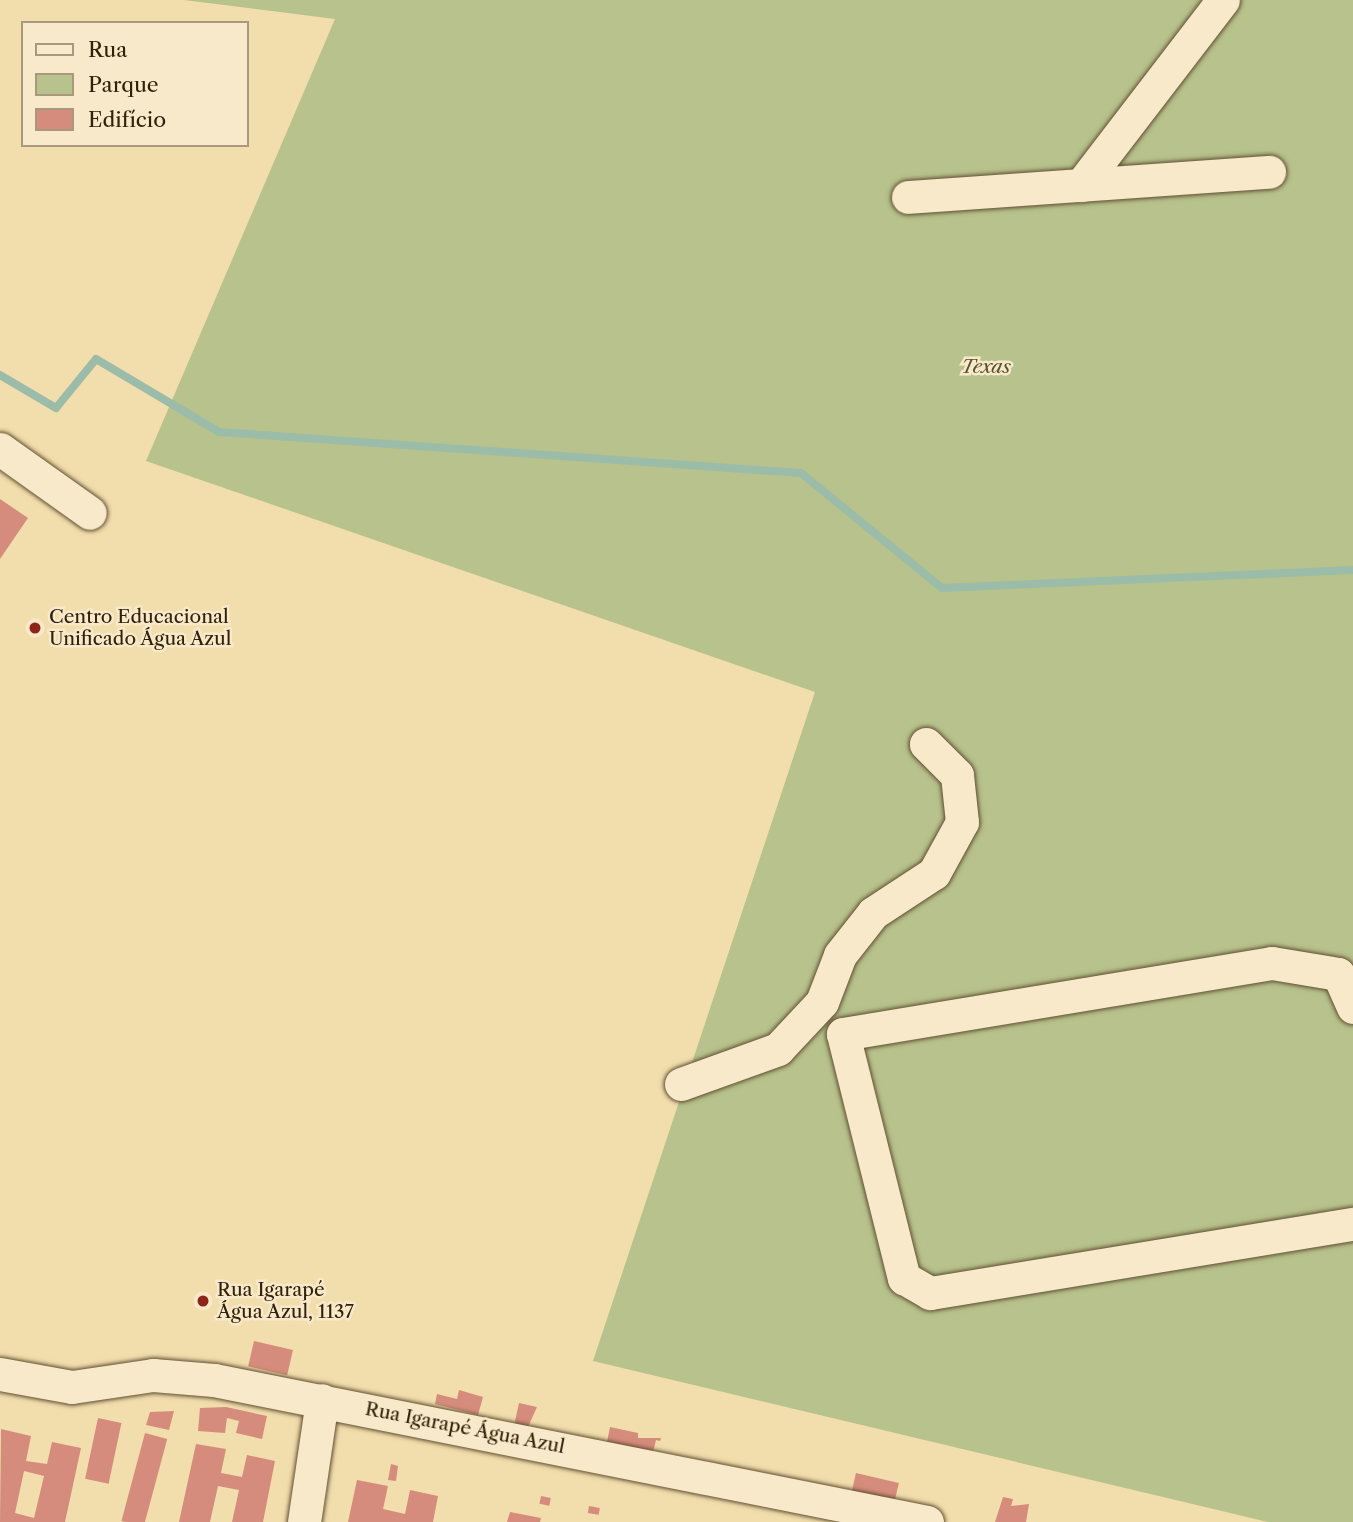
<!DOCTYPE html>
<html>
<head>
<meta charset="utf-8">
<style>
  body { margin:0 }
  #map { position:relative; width:1353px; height:1522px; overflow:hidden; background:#f2ddac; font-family:"Libre Caslon Text",serif }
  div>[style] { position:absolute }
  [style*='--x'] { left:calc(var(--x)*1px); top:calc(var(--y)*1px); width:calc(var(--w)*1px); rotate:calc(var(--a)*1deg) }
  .green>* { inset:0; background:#b7c28c }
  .stream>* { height:8px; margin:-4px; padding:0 4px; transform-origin:4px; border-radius:4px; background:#9bbca9 }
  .building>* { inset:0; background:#d68c7c; transform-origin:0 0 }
  .roads { filter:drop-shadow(0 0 2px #615032) drop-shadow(0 0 2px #615032) }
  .minor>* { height:33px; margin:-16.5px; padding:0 16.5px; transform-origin:16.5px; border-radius:16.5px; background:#f7e9c9 }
  .dots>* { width:19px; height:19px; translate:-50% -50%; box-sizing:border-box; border:4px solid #f7e9c9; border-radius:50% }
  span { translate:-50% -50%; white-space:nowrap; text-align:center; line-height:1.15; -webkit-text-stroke:5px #f7e9c9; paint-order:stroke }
  .park-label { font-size:19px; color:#595131; font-style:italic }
  .poi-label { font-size:19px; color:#31210a }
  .left { translate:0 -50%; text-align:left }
  .street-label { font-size:19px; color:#31210a }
  .legend { position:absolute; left:21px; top:21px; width:228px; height:126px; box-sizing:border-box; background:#f7e9c9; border:2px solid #a8997d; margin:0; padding:9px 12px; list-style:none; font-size:21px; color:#31210a }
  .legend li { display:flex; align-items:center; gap:14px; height:35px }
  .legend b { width:35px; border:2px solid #a8997d }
</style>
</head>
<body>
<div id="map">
  <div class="green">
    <i style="clip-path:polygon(184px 0,1353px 0,1353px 1522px,1268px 1522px,593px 1361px,815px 692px,146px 461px,335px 19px)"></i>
  </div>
  <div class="stream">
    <i style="--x:0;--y:375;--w:65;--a:30.5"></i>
    <i style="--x:56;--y:408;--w:63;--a:-50.8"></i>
    <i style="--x:96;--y:359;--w:143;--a:30.7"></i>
    <i style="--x:219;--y:432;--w:583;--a:4.03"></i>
    <i style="--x:801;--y:473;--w:182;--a:39.2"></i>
    <i style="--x:942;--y:588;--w:411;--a:-2.5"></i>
  </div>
  <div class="building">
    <i style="clip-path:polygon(0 499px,28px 518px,0 559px)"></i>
    <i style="left:254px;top:1341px;width:40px;height:26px;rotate:13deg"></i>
    <i style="clip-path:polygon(459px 1390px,483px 1397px,478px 1415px,435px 1404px,437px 1394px,457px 1399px)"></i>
    <i style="clip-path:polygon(519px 1403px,537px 1407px,527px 1429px,514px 1426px)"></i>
    <i style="clip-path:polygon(226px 1407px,267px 1416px,262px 1439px,236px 1433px,239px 1421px,227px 1418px,225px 1433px,198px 1431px,200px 1408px)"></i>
    <i style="clip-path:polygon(174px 1411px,169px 1430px,146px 1425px,150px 1412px)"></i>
    <i style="left:98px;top:1418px;width:24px;height:62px;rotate:12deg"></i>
    <i style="clip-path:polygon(610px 1427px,638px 1433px,638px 1438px,661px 1438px,660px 1441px,656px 1440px,653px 1452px,606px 1447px)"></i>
    <i style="clip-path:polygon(evenodd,1px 1429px,31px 1436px,26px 1461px,47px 1464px,52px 1442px,81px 1448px,65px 1522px,0 1522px,1px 1429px,24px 1471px,44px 1476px,34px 1518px,15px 1513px,24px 1471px)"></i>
    <i style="left:145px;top:1433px;width:23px;height:91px;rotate:15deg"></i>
    <i style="clip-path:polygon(196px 1444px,226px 1449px,221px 1473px,242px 1477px,247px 1455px,275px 1461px,263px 1522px,232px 1522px,239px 1490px,218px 1486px,210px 1522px,179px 1522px)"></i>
    <i style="clip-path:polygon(391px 1464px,398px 1466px,396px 1481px,388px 1480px)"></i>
    <i style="left:856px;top:1473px;width:44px;height:23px;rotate:13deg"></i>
    <i style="clip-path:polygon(357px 1480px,388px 1486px,383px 1509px,405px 1514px,410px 1490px,438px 1496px,433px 1522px,348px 1522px)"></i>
    <i style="left:541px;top:1496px;width:10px;height:8px;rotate:11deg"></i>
    <i style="clip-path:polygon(1003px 1497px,1013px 1499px,1011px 1506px,1029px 1504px,1026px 1522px,995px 1522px)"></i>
    <i style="left:589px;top:1506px;width:11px;height:7px;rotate:10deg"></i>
    <i style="clip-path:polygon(510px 1512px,541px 1518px,540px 1522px,507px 1522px)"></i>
  </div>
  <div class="roads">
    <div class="minor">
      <i style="--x:1081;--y:185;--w:233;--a:-52.5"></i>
      <i style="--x:908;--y:197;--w:362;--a:-4"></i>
      <i style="--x:0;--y:449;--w:110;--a:35.4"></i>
      <i style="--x:1353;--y:1007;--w:36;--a:-114"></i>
      <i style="--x:1338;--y:974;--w:67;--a:-170.5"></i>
      <i style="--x:1272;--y:963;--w:435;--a:170.6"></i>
      <i style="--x:843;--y:1034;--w:252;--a:76"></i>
      <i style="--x:904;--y:1278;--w:30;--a:30"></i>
      <i style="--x:930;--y:1293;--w:429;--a:-9.3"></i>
      <i style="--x:681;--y:1084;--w:103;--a:-19.8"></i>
      <i style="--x:778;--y:1049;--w:64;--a:-46.9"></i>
      <i style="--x:822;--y:1002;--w:50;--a:-69"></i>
      <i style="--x:840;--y:955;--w:53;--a:-51.8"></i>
      <i style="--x:873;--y:913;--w:73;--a:-33.3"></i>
      <i style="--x:934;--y:873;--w:58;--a:-61.2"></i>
      <i style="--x:962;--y:822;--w:47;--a:-96.1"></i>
      <i style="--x:957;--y:775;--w:44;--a:-135"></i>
      <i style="--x:0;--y:1374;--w:73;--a:10.2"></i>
      <i style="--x:72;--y:1387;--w:82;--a:-8.4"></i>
      <i style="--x:153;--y:1375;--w:61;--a:4.7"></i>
      <i style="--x:214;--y:1380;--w:727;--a:11.26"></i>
      <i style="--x:304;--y:1522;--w:123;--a:-81.6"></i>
    </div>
  </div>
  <div class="dots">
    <i style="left:35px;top:628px;background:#8f2418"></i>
    <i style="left:203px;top:1301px;background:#8f2418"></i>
  </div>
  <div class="park-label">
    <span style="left:986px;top:367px">Texas</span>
  </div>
  <div class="poi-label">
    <span class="left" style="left:49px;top:628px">Centro Educacional<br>Unificado Água Azul</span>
    <span class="left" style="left:217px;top:1301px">Rua Igarapé<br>Água Azul, 1137</span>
  </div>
  <div class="street-label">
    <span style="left:465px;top:1428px;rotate:11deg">Rua Igarapé Água Azul</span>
  </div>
  <ul class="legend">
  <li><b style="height:9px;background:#f7e9c9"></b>Rua</li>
  <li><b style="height:19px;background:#b7c28c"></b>Parque</li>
  <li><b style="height:19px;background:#d68c7c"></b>Edifício</li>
  </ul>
</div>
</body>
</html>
